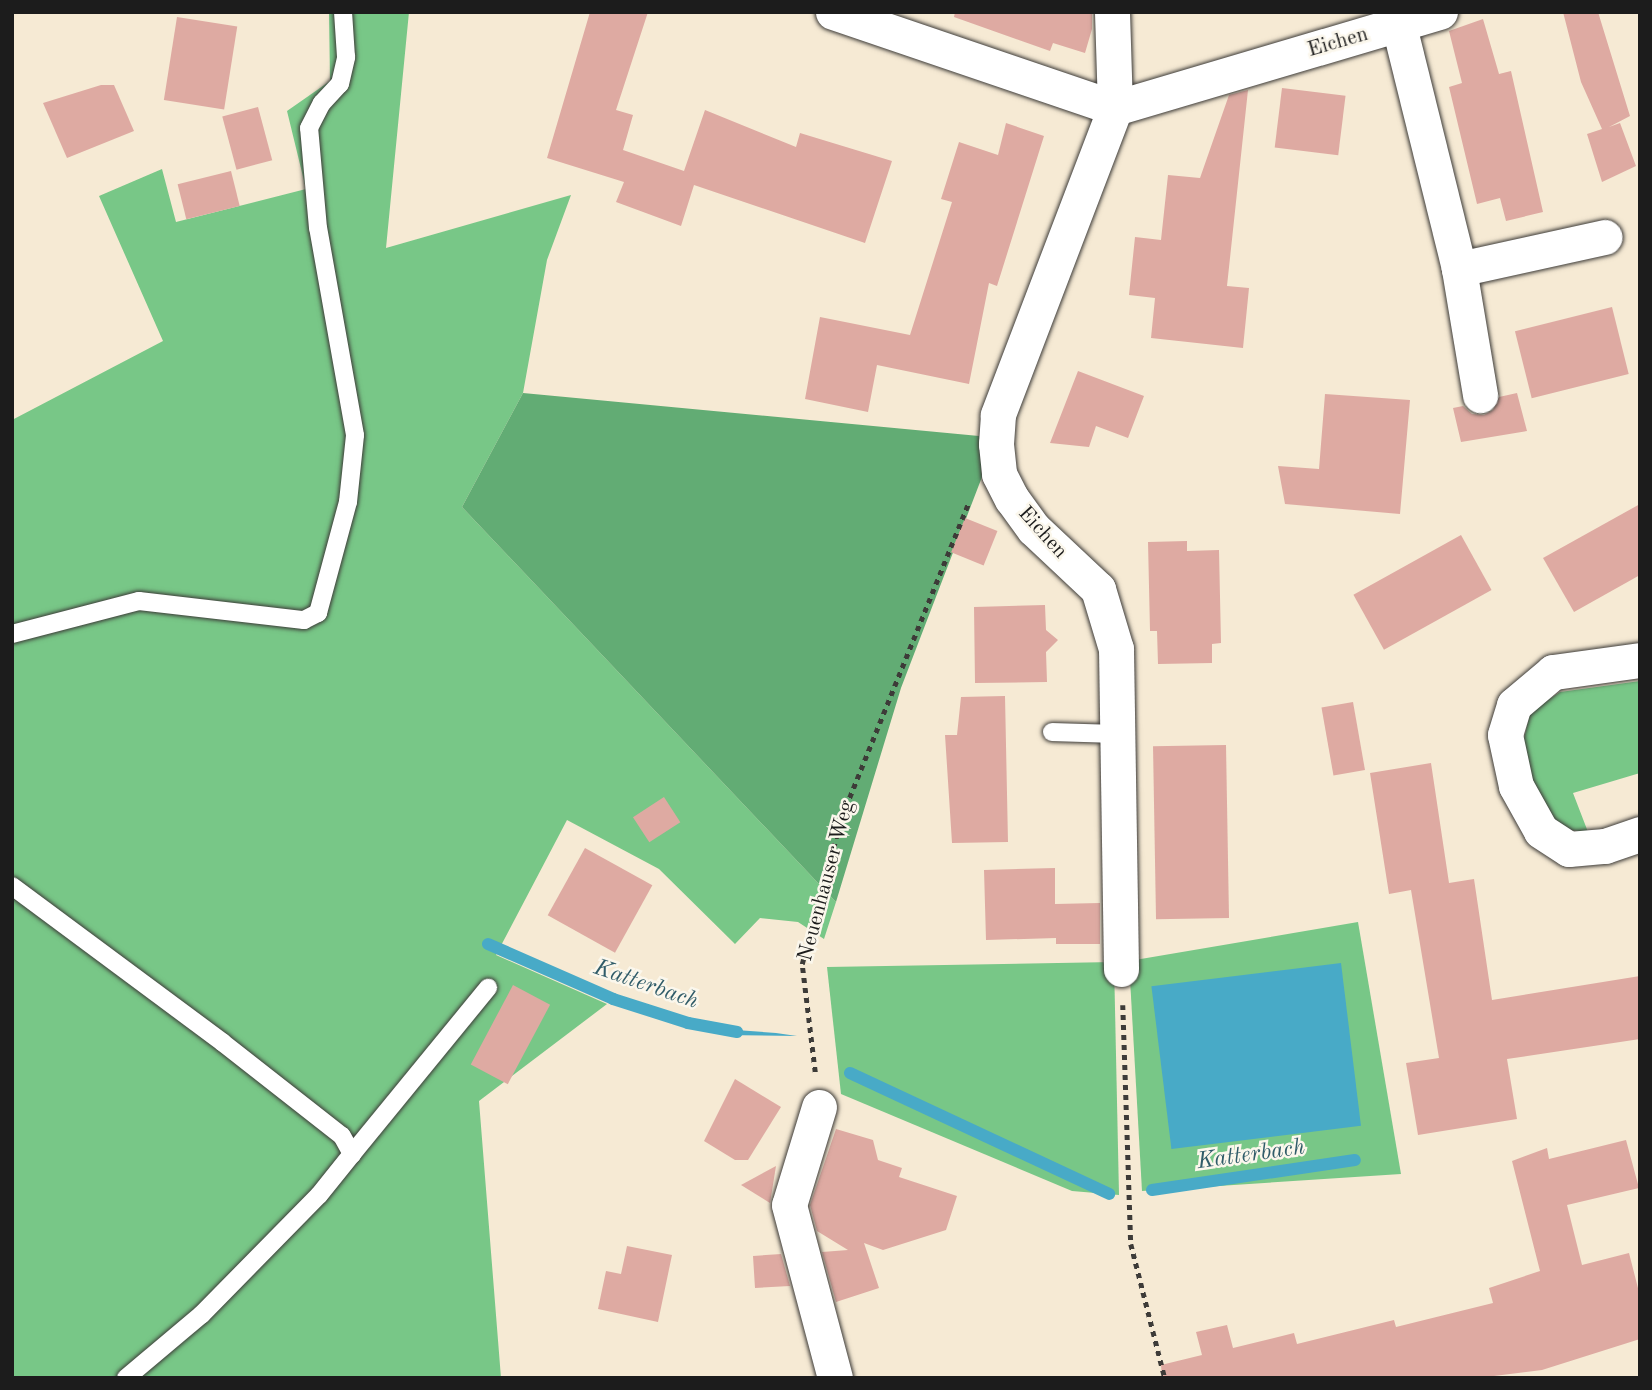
<!DOCTYPE html>
<html>
<head>
<meta charset="utf-8">
<style>
  body { margin:0 }
  #map { position:relative; width:1652px; height:1390px; overflow:hidden; background:#f6ead4; font-family:"Old Standard TT",serif }
  div>[style] { position:absolute }
  [style*='--x'] { left:calc(var(--x)*1px); top:calc(var(--y)*1px); width:calc(var(--w)*1px); rotate:calc(var(--a)*1deg) }
  .green>* { inset:0; background:#78c787 }
  .forest>* { inset:0; background:#62ac74 }
  .water>* { inset:0; background:#48aac7; transform-origin:0 0 }
  .stream>* { height:12px; margin:-6px; padding:0 6px; transform-origin:6px; border-radius:6px; background:#48aac7 }
  .building>* { inset:0; background:#deaaa2; transform-origin:0 0 }
  .path>* { height:4.5px; margin-top:-2.25px; transform-origin:0; background:repeating-linear-gradient(90deg,#3d3b38 0 5px,transparent 0 10px) }
  .roads { filter:drop-shadow(0 0 2px #3d3b38) drop-shadow(0 0 2px #3d3b38) }
  .lane>* { height:18px; margin:-9px; padding:0 9px; transform-origin:9px; border-radius:9px; background:#fff }
  .street>* { height:35px; margin:-17.5px; padding:0 17.5px; transform-origin:17.5px; border-radius:17.5px; background:#fff }
  span { translate:-50% -50%; white-space:nowrap; text-align:center; line-height:1.15; -webkit-text-stroke:5px #fbf7ec; paint-order:stroke }
  .street-label { font-size:21px; color:#1c1c1c }
  .water-label { font-size:23px; color:#305c69; font-style:italic }
  .frame { position:absolute; inset:0; border:14px solid #1c1c1c; pointer-events:none }
</style>
</head>
<body>
<div id="map">
  <div class="green">
    <i style="clip-path:polygon(329px 12px,409px 12px,386px 248px,571px 195px,547px 260px,523px 393px,462px 507px,836px 902px,824px 939px,798px 922px,760px 918px,735px 944px,659px 869px,567px 820px,496px 955px,607px 1004px,479px 1101px,501px 1378px,12px 1378px,12px 420px,163px 341px,99px 196px,162px 169px,176px 222px,306px 189px,287px 111px,330px 81px)"></i>
    <i style="clip-path:polygon(1640px 681px,1640px 773px,1573px 793px,1588px 832px,1570px 830px,1555px 821px,1539px 800px,1522px 748px,1530px 712px,1560px 692px)"></i>
    <i style="clip-path:polygon(1358px 922px,1401px 1174px,1142px 1191px,1129px 961px)"></i>
    <i style="clip-path:polygon(1114px 962px,1119px 1195px,1072px 1191px,841px 1094px,827px 967px)"></i>
  </div>
  <div class="forest">
    <i style="clip-path:polygon(523px 393px,979px 436px,982px 477px,901px 688px,836px 902px,462px 507px)"></i>
  </div>
  <div class="water">
    <i style="left:1341px;top:963px;width:164px;height:191px;rotate:83deg"></i>
    <i style="clip-path:polygon(722px 1029px,776px 1033px,797px 1036px,721px 1035px)"></i>
  </div>
  <div class="stream">
    <i style="--x:488;--y:944;--w:137;--a:23.7"></i>
    <i style="--x:613;--y:999;--w:79;--a:17.7"></i>
    <i style="--x:688;--y:1023;--w:50;--a:10.4"></i>
    <i style="--x:850;--y:1073;--w:286;--a:25"></i>
    <i style="--x:1152;--y:1190;--w:205;--a:-8.4"></i>
  </div>
  <div class="building">
    <i style="clip-path:polygon(590px 12px,648px 12px,616px 110px,633px 115px,623px 150px,684px 171px,705px 110px,796px 147px,800px 133px,892px 161px,865px 243px,694px 185px,681px 226px,616px 202px,624px 182px,547px 158px)"></i>
    <i style="clip-path:polygon(955px 12px,1092px 12px,1092px 29px,1085px 53px,1053px 43px,1050px 51px,954px 17px)"></i>
    <i style="clip-path:polygon(1563px 12px,1598px 12px,1630px 116px,1609px 127px,1620px 123px,1636px 166px,1602px 182px,1587px 134px,1602px 129px,1581px 82px)"></i>
    <i style="left:177px;top:17px;width:61px;height:84px;rotate:9deg"></i>
    <i style="clip-path:polygon(1483px 19px,1499px 74px,1511px 71px,1543px 212px,1506px 221px,1500px 198px,1477px 204px,1449px 87px,1462px 83px,1449px 31px)"></i>
    <i style="clip-path:polygon(101px 85px,114px 85px,134px 131px,67px 158px,43px 103px)"></i>
    <i style="left:1282px;top:88px;width:64px;height:60px;rotate:7deg"></i>
    <i style="clip-path:polygon(1248px 90px,1227px 286px,1249px 288px,1243px 348px,1151px 338px,1155px 298px,1129px 295px,1135px 237px,1161px 240px,1168px 175px,1200px 178px,1229px 95px)"></i>
    <i style="left:258px;top:107px;width:55px;height:37px;rotate:75deg"></i>
    <i style="clip-path:polygon(1006px 123px,1044px 136px,997px 286px,989px 283px,969px 384px,877px 365px,868px 412px,805px 399px,820px 317px,910px 335px,952px 202px,941px 199px,959px 142px,998px 155px)"></i>
    <i style="left:231px;top:171px;width:36px;height:55px;rotate:76deg"></i>
    <i style="left:1612px;top:307px;width:69px;height:100px;rotate:76deg"></i>
    <i style="clip-path:polygon(1078px 371px,1144px 396px,1128px 438px,1096px 426px,1089px 447px,1050px 443px)"></i>
    <i style="clip-path:polygon(1517px 393px,1527px 431px,1461px 442px,1453px 408px,1463px 406px,1472px 414px,1484px 415px,1493px 410px,1499px 397px)"></i>
    <i style="clip-path:polygon(1325px 394px,1410px 400px,1400px 514px,1285px 504px,1278px 466px,1319px 469px)"></i>
    <i style="clip-path:polygon(1640px 504px,1640px 575px,1574px 612px,1543px 558px)"></i>
    <i style="left:965px;top:518px;width:35px;height:37px;rotate:22deg"></i>
    <i style="left:1461px;top:535px;width:63px;height:123px;rotate:61deg"></i>
    <i style="clip-path:polygon(1187px 541px,1187px 551px,1219px 550px,1221px 643px,1212px 644px,1212px 663px,1158px 664px,1157px 631px,1150px 631px,1148px 542px)"></i>
    <i style="clip-path:polygon(1045px 605px,1046px 630px,1058px 640px,1046px 652px,1047px 682px,975px 683px,974px 607px)"></i>
    <i style="clip-path:polygon(1005px 696px,1008px 842px,952px 843px,945px 735px,957px 735px,961px 697px)"></i>
    <i style="left:1353px;top:702px;width:69px;height:32px;rotate:80deg"></i>
    <i style="left:1226px;top:745px;width:173px;height:73px;rotate:89deg"></i>
    <i style="clip-path:polygon(1431px 763px,1449px 883px,1474px 879px,1492px 1000px,1640px 976px,1640px 1039px,1507px 1059px,1517px 1119px,1418px 1135px,1406px 1063px,1439px 1058px,1411px 890px,1389px 894px,1370px 773px)"></i>
    <i style="left:664px;top:797px;width:30px;height:37px;rotate:57deg"></i>
    <i style="left:585px;top:848px;width:77px;height:77px;rotate:29deg"></i>
    <i style="clip-path:polygon(1055px 868px,1055px 904px,1100px 903px,1100px 944px,1056px 944px,1056px 938px,986px 940px,984px 870px)"></i>
    <i style="left:513px;top:985px;width:42px;height:90px;rotate:28deg"></i>
    <i style="clip-path:polygon(735px 1079px,781px 1107px,748px 1160px,735px 1160px,704px 1141px)"></i>
    <i style="clip-path:polygon(836px 1129px,873px 1140px,878px 1160px,902px 1168px,899px 1177px,957px 1196px,946px 1230px,883px 1250px,864px 1243px,879px 1288px,836px 1302px,822px 1252px,848px 1250px,817px 1231px,810px 1205px)"></i>
    <i style="clip-path:polygon(1626px 1140px,1639px 1188px,1567px 1205px,1582px 1265px,1629px 1253px,1640px 1296px,1640px 1339px,1542px 1370px,1478px 1378px,1162px 1378px,1161px 1365px,1202px 1355px,1196px 1332px,1227px 1325px,1233px 1348px,1294px 1333px,1297px 1344px,1394px 1320px,1396px 1327px,1493px 1303px,1489px 1288px,1540px 1271px,1512px 1161px,1547px 1148px,1549px 1159px)"></i>
    <i style="clip-path:polygon(776px 1166px,770px 1203px,741px 1185px)"></i>
    <i style="clip-path:polygon(627px 1246px,672px 1255px,658px 1322px,598px 1309px,606px 1271px,621px 1274px)"></i>
    <i style="clip-path:polygon(781px 1254px,790px 1286px,755px 1288px,753px 1256px)"></i>
  </div>
  <div class="path">
    <i style="--x:1123;--y:1005;--w:239;--a:88.1"></i>
    <i style="--x:1131;--y:1244;--w:138;--a:75.8"></i>
    <i style="--x:815;--y:1072;--w:109;--a:-96.9"></i>
    <i style="--x:802;--y:964;--w:153;--a:-74.9"></i>
    <i style="--x:842;--y:816;--w:339;--a:-68"></i>
  </div>
  <div class="roads">
    <div class="lane">
      <i style="--x:12;--y:634;--w:131;--a:-14.6"></i>
      <i style="--x:139;--y:601;--w:166;--a:6.6"></i>
      <i style="--x:304;--y:620;--w:16;--a:-27"></i>
      <i style="--x:318;--y:613;--w:115;--a:-74.9"></i>
      <i style="--x:348;--y:502;--w:67;--a:-84"></i>
      <i style="--x:355;--y:435;--w:210;--a:-100.1"></i>
      <i style="--x:318;--y:228;--w:100;--a:-95.1"></i>
      <i style="--x:309;--y:128;--w:28;--a:-63"></i>
      <i style="--x:322;--y:103;--w:26;--a:-47"></i>
      <i style="--x:340;--y:84;--w:28;--a:-77"></i>
      <i style="--x:346;--y:57;--w:45;--a:-93.8"></i>
      <i style="--x:1052;--y:732;--w:64;--a:1.8"></i>
      <i style="--x:12;--y:886;--w:262;--a:36.6"></i>
      <i style="--x:222;--y:1042;--w:152;--a:38.1"></i>
      <i style="--x:342;--y:1136;--w:21;--a:61"></i>
      <i style="--x:352;--y:1154;--w:53;--a:128.8"></i>
      <i style="--x:319;--y:1195;--w:168;--a:134.5"></i>
      <i style="--x:201;--y:1315;--w:98;--a:140"></i>
      <i style="--x:352;--y:1154;--w:215;--a:-50.7"></i>
    </div>
    <div class="street">
      <i style="--x:833;--y:12;--w:298;--a:18.8"></i>
      <i style="--x:1115;--y:108;--w:339;--a:-16.5"></i>
      <i style="--x:1112;--y:12;--w:96;--a:88.2"></i>
      <i style="--x:1115;--y:108;--w:329;--a:110.9"></i>
      <i style="--x:998;--y:415;--w:29;--a:94"></i>
      <i style="--x:996;--y:444;--w:30;--a:84"></i>
      <i style="--x:999;--y:474;--w:28;--a:63"></i>
      <i style="--x:1012;--y:499;--w:37;--a:54"></i>
      <i style="--x:1034;--y:529;--w:88;--a:43.2"></i>
      <i style="--x:1098;--y:589;--w:63;--a:73.3"></i>
      <i style="--x:1116;--y:649;--w:320;--a:89.1"></i>
      <i style="--x:1399;--y:26;--w:250;--a:76.1"></i>
      <i style="--x:1459;--y:269;--w:128;--a:80.5"></i>
      <i style="--x:1459;--y:269;--w:149;--a:-12.4"></i>
      <i style="--x:1640;--y:660;--w:88;--a:172.1"></i>
      <i style="--x:1553;--y:672;--w:51;--a:139.8"></i>
      <i style="--x:1514;--y:705;--w:31;--a:107"></i>
      <i style="--x:1505;--y:735;--w:52;--a:77.8"></i>
      <i style="--x:1516;--y:786;--w:51;--a:60.9"></i>
      <i style="--x:1541;--y:831;--w:33;--a:33"></i>
      <i style="--x:1569;--y:849;--w:36;--a:-5"></i>
      <i style="--x:1605;--y:846;--w:37;--a:-19"></i>
      <i style="--x:819;--y:1107;--w:102;--a:107"></i>
      <i style="--x:789;--y:1205;--w:179;--a:75.1"></i>
    </div>
  </div>
  <div class="street-label">
    <span style="left:1338px;top:43px;rotate:-16deg">Eichen</span>
    <span style="left:1042px;top:533px;rotate:48deg">Eichen</span>
    <span style="left:827px;top:881px;rotate:-75deg">Neuenhauser Weg</span>
  </div>
  <div class="water-label">
    <span style="left:646px;top:985px;rotate:19deg">Katterbach</span>
    <span style="left:1251px;top:1155px;rotate:-8deg">Katterbach</span>
  </div>
  <div class="frame"></div>
</div>
</body>
</html>
